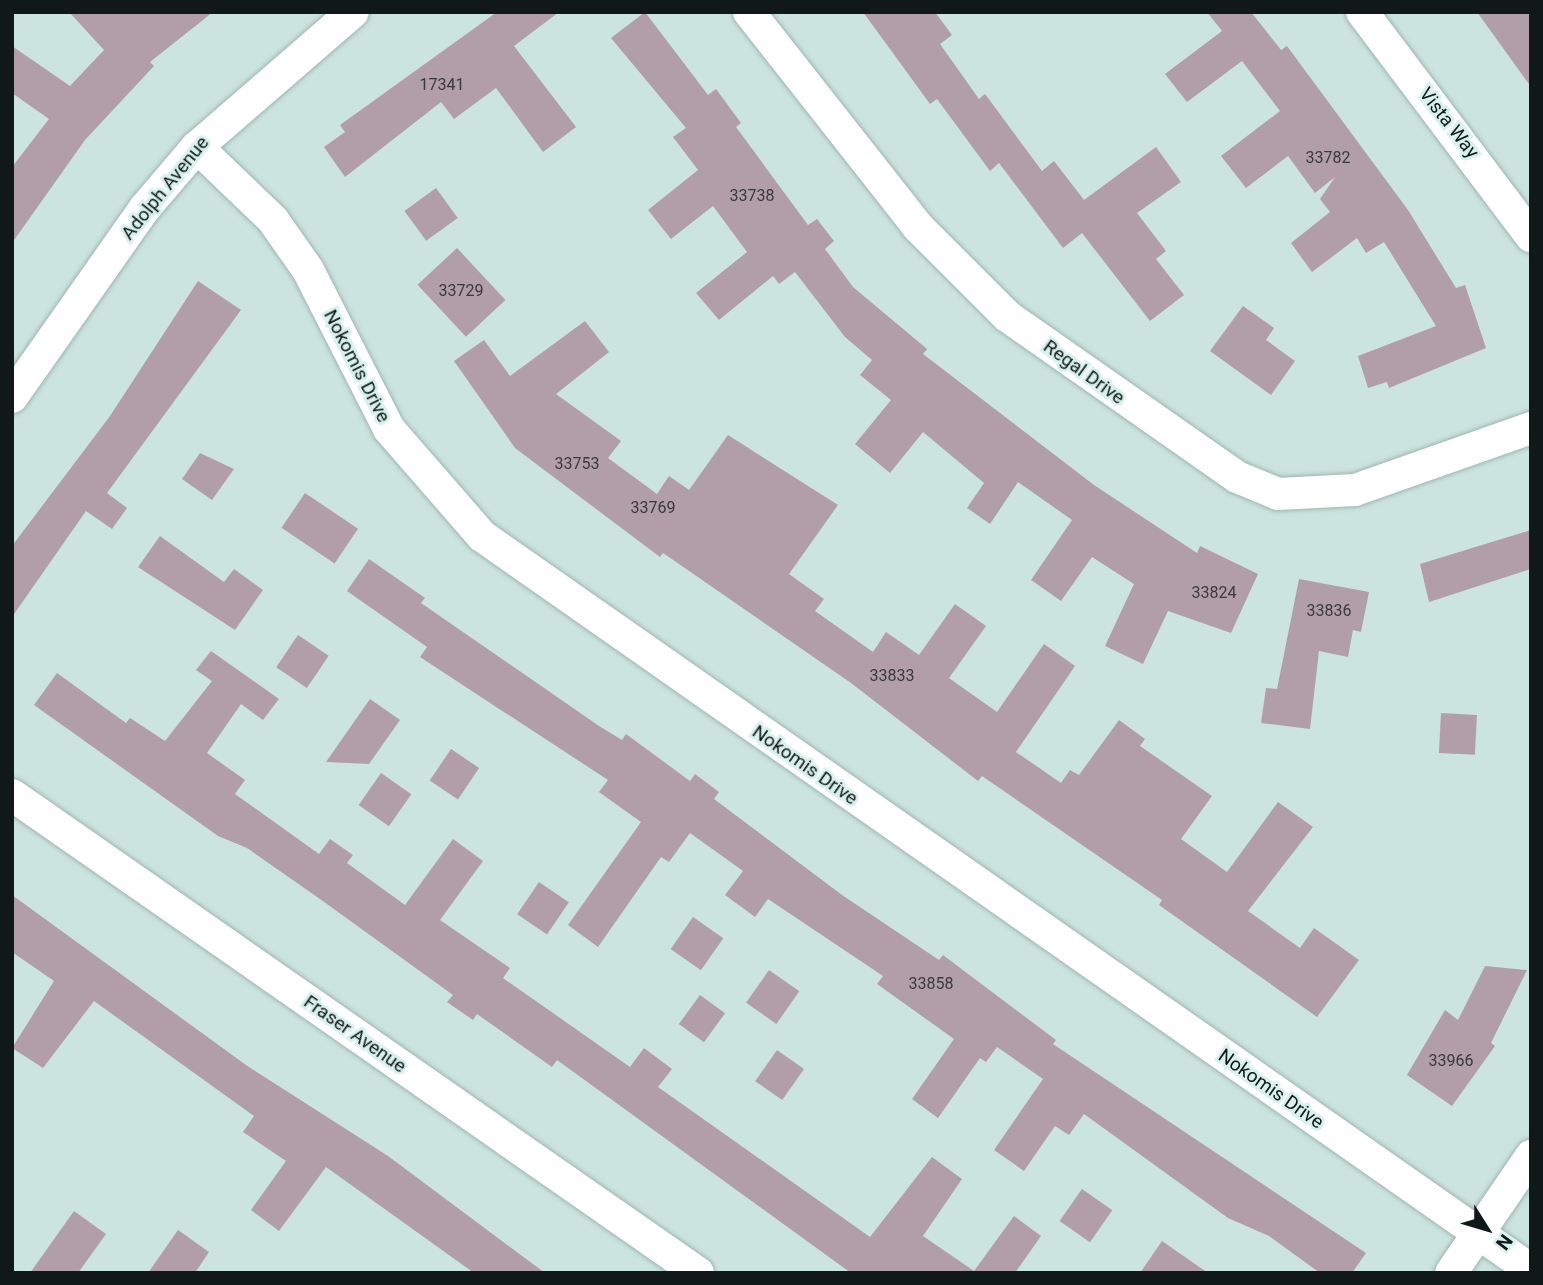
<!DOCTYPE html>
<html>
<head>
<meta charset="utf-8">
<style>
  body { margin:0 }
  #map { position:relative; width:1543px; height:1285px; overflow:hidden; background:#cce4df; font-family:Roboto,sans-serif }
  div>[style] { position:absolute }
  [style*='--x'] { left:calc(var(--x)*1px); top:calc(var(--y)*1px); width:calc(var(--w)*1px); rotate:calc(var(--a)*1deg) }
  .building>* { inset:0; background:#b29ea6; transform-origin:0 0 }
  .roads { filter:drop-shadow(0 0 2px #9fb6b1) drop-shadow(0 0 2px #9fb6b1) }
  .minor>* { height:32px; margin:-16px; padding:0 16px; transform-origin:16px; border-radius:16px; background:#fff }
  span { translate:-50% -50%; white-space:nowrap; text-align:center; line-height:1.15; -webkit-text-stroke:6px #d9f1ec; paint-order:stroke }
  .number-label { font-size:16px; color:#393a3c }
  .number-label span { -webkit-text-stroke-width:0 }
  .street-label { font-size:19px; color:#111918 }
  .frame { position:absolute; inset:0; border:14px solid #111918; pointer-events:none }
  .north { position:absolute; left:1452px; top:1194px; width:70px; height:70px; -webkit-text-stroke:5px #d9f1ec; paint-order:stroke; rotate:127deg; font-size:19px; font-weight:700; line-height:28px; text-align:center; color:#111918 }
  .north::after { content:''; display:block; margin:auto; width:24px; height:32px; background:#111918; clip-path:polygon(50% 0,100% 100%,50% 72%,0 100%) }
</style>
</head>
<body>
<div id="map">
  <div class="building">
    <i style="clip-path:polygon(69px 12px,213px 12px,150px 62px,154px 66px,85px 140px,12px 243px,12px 167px,49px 119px,12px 93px,12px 46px,70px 86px,104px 50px)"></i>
    <i style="clip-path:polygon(497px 12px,559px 12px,514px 46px,576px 127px,543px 152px,496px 88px,454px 119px,441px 102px,345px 177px,324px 147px,345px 132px,340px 125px)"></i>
    <i style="clip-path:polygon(645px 12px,708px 95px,716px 89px,741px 123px,736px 127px,808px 225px,817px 219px,834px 241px,825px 249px,853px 287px,927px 349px,923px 354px,1094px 485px,1197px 553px,1200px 546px,1258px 574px,1231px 633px,1168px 611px,1143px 664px,1105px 646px,1134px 584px,1092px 557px,1061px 601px,1031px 580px,1072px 520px,1018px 482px,990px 524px,967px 508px,984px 483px,923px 432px,890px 473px,855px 444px,891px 400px,860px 375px,872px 360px,845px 337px,795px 272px,779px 284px,773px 276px,719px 320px,696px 293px,747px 252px,713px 206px,671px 239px,648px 210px,698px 170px,673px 137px,686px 128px,611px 38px)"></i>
    <i style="clip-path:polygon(863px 12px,935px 12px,952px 35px,940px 44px,979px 99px,985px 94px,1042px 171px,1054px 161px,1084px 200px,1156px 147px,1181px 182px,1137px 213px,1166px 251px,1156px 259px,1184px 295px,1150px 321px,1082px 233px,1063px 248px,999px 163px,990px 171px,937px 99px,930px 104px)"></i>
    <i style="clip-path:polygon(1207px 12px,1251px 12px,1281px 50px,1287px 46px,1408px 210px,1456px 288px,1465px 285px,1486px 348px,1389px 388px,1387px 382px,1368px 388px,1358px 356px,1436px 326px,1384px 242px,1366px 253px,1357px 238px,1312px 272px,1291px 243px,1330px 212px,1320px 199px,1335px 177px,1315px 193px,1288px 156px,1246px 188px,1221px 156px,1280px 111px,1242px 61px,1187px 102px,1165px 74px,1222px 31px)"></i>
    <i style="clip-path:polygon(1477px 12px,1531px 12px,1531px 87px)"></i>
    <i style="left:436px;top:188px;width:37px;height:39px;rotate:54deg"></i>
    <i style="left:457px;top:248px;width:71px;height:54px;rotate:47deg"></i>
    <i style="clip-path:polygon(198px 281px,241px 310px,107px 493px,127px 508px,112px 529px,86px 511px,12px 617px,12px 546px,110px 416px)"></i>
    <i style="clip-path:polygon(1243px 306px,1274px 328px,1266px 340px,1295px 361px,1271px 395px,1210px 351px)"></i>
    <i style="clip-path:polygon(585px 321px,609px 352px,556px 394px,621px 441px,608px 458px,657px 494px,669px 476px,689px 490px,728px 435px,838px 505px,789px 574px,824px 599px,815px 611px,873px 652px,886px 632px,919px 655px,955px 604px,986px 626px,949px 678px,997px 712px,1044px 644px,1075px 666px,1016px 752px,1061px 783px,1070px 770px,1079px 775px,1119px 720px,1145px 739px,1140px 746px,1212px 796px,1181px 839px,1227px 872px,1278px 802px,1313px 827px,1248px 911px,1300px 948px,1314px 928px,1359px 960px,1317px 1017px,1159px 905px,1162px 900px,982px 776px,978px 781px,851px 683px,663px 553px,660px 557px,515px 448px,454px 361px,484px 340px,510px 376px)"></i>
    <i style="clip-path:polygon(200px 453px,234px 469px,212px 500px,182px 479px)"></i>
    <i style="left:305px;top:493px;width:64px;height:42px;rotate:34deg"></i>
    <i style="clip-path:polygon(1531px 530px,1531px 569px,1429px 602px,1420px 564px)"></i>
    <i style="clip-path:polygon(160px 536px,224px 582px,234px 569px,263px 590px,235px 630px,138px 567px)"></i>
    <i style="clip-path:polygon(369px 559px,425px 598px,421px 603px,599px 726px,622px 740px,626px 734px,690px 781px,695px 774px,719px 792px,714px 799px,842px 895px,939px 960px,943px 955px,1056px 1040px,1053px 1044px,1366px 1253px,1352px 1273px,1320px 1273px,1269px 1236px,1228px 1218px,1084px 1114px,1069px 1135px,1055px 1126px,1024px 1171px,994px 1150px,1043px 1079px,997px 1047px,986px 1062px,980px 1058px,938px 1118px,912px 1099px,954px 1039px,877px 984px,883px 976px,768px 899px,755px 917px,725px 895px,743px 871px,690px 833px,669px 862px,661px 857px,598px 947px,568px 925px,641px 822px,599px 792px,608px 780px,420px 657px,427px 647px,347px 591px)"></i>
    <i style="clip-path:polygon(1299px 579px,1369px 592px,1361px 632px,1353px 630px,1348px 657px,1319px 651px,1310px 729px,1261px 723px,1266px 688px,1277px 689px)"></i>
    <i style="left:298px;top:635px;width:37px;height:39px;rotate:34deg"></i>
    <i style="clip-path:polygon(211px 651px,279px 699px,263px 720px,241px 704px,207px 753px,245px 780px,235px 794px,319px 854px,330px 839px,353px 855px,347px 863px,405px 905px,453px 839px,483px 861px,440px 920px,510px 968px,503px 978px,630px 1067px,644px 1048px,672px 1069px,658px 1087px,870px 1237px,932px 1157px,962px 1179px,923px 1236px,974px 1271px,1014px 1216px,1041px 1236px,1015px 1273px,851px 1273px,557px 1060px,552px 1067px,477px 1014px,473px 1020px,447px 1002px,453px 995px,320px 899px,247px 848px,218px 836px,34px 705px,57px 673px,126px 723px,130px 718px,165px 741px,212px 681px,196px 670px)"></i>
    <i style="clip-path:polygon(370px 699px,400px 720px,369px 764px,326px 762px)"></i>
    <i style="left:1441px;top:713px;width:36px;height:40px;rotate:3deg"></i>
    <i style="left:451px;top:749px;width:34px;height:38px;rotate:34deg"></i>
    <i style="left:381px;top:773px;width:37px;height:39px;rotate:35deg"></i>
    <i style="left:539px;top:882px;width:36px;height:39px;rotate:34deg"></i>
    <i style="clip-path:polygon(12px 895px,246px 1065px,388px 1156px,545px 1273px,474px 1273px,326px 1167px,279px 1231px,251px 1210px,286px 1161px,243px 1132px,254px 1116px,94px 1001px,43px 1068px,12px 1048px,54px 981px,12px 952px)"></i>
    <i style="left:693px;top:917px;width:37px;height:39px;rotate:35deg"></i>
    <i style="clip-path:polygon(1485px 966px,1527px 970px,1491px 1043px,1495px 1046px,1452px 1106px,1407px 1075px,1445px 1010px,1458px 1020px)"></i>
    <i style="left:769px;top:970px;width:37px;height:40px;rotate:35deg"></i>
    <i style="left:700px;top:995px;width:31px;height:36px;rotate:36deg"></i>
    <i style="left:777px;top:1050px;width:33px;height:38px;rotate:35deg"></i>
    <i style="left:1082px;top:1189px;width:37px;height:39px;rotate:35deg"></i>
    <i style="clip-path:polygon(74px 1211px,106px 1234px,78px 1273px,30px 1273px)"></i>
    <i style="clip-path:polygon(178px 1230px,209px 1252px,195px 1273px,148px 1273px)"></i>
    <i style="clip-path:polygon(1162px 1241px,1208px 1273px,1140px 1273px)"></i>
  </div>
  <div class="roads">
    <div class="minor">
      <i style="--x:749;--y:12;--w:273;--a:51.8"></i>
      <i style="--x:918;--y:227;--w:126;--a:45"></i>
      <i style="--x:1007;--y:316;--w:281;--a:35"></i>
      <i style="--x:1237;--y:477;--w:44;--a:22.5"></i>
      <i style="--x:1278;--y:494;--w:77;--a:-3"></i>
      <i style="--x:1355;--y:490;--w:187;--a:-19.4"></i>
      <i style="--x:1362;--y:12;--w:281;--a:53"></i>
      <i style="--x:197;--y:147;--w:105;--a:43.8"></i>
      <i style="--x:273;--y:220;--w:61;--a:55"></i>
      <i style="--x:308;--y:270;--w:178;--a:63"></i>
      <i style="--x:389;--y:429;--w:142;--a:49"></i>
      <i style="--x:482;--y:536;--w:1280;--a:34.98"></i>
      <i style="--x:12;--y:397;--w:231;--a:-54.9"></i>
      <i style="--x:145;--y:208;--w:80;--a:-49.6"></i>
      <i style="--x:197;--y:147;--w:206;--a:-40.9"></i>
      <i style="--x:12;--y:795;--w:836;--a:34.87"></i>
      <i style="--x:1451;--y:1273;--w:142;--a:-55.6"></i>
    </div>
  </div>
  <div class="number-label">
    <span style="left:442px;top:85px">17341</span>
    <span style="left:1328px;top:158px">33782</span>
    <span style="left:752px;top:196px">33738</span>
    <span style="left:461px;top:291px">33729</span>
    <span style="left:577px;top:464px">33753</span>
    <span style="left:653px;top:508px">33769</span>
    <span style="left:1214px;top:593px">33824</span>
    <span style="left:1329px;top:611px">33836</span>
    <span style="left:892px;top:676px">33833</span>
    <span style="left:931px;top:984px">33858</span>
    <span style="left:1451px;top:1061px">33966</span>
  </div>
  <div class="street-label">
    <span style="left:1449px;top:123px;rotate:52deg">Vista Way</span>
    <span style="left:165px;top:188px;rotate:-51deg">Adolph Avenue</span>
    <span style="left:357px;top:366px;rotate:63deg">Nokomis Drive</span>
    <span style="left:1084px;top:372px;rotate:36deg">Regal Drive</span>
    <span style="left:805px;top:765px;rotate:35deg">Nokomis Drive</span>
    <span style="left:355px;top:1034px;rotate:35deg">Fraser Avenue</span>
    <span style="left:1271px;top:1089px;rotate:35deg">Nokomis Drive</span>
  </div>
  <div class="frame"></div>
  <div class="north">N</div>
</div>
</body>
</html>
